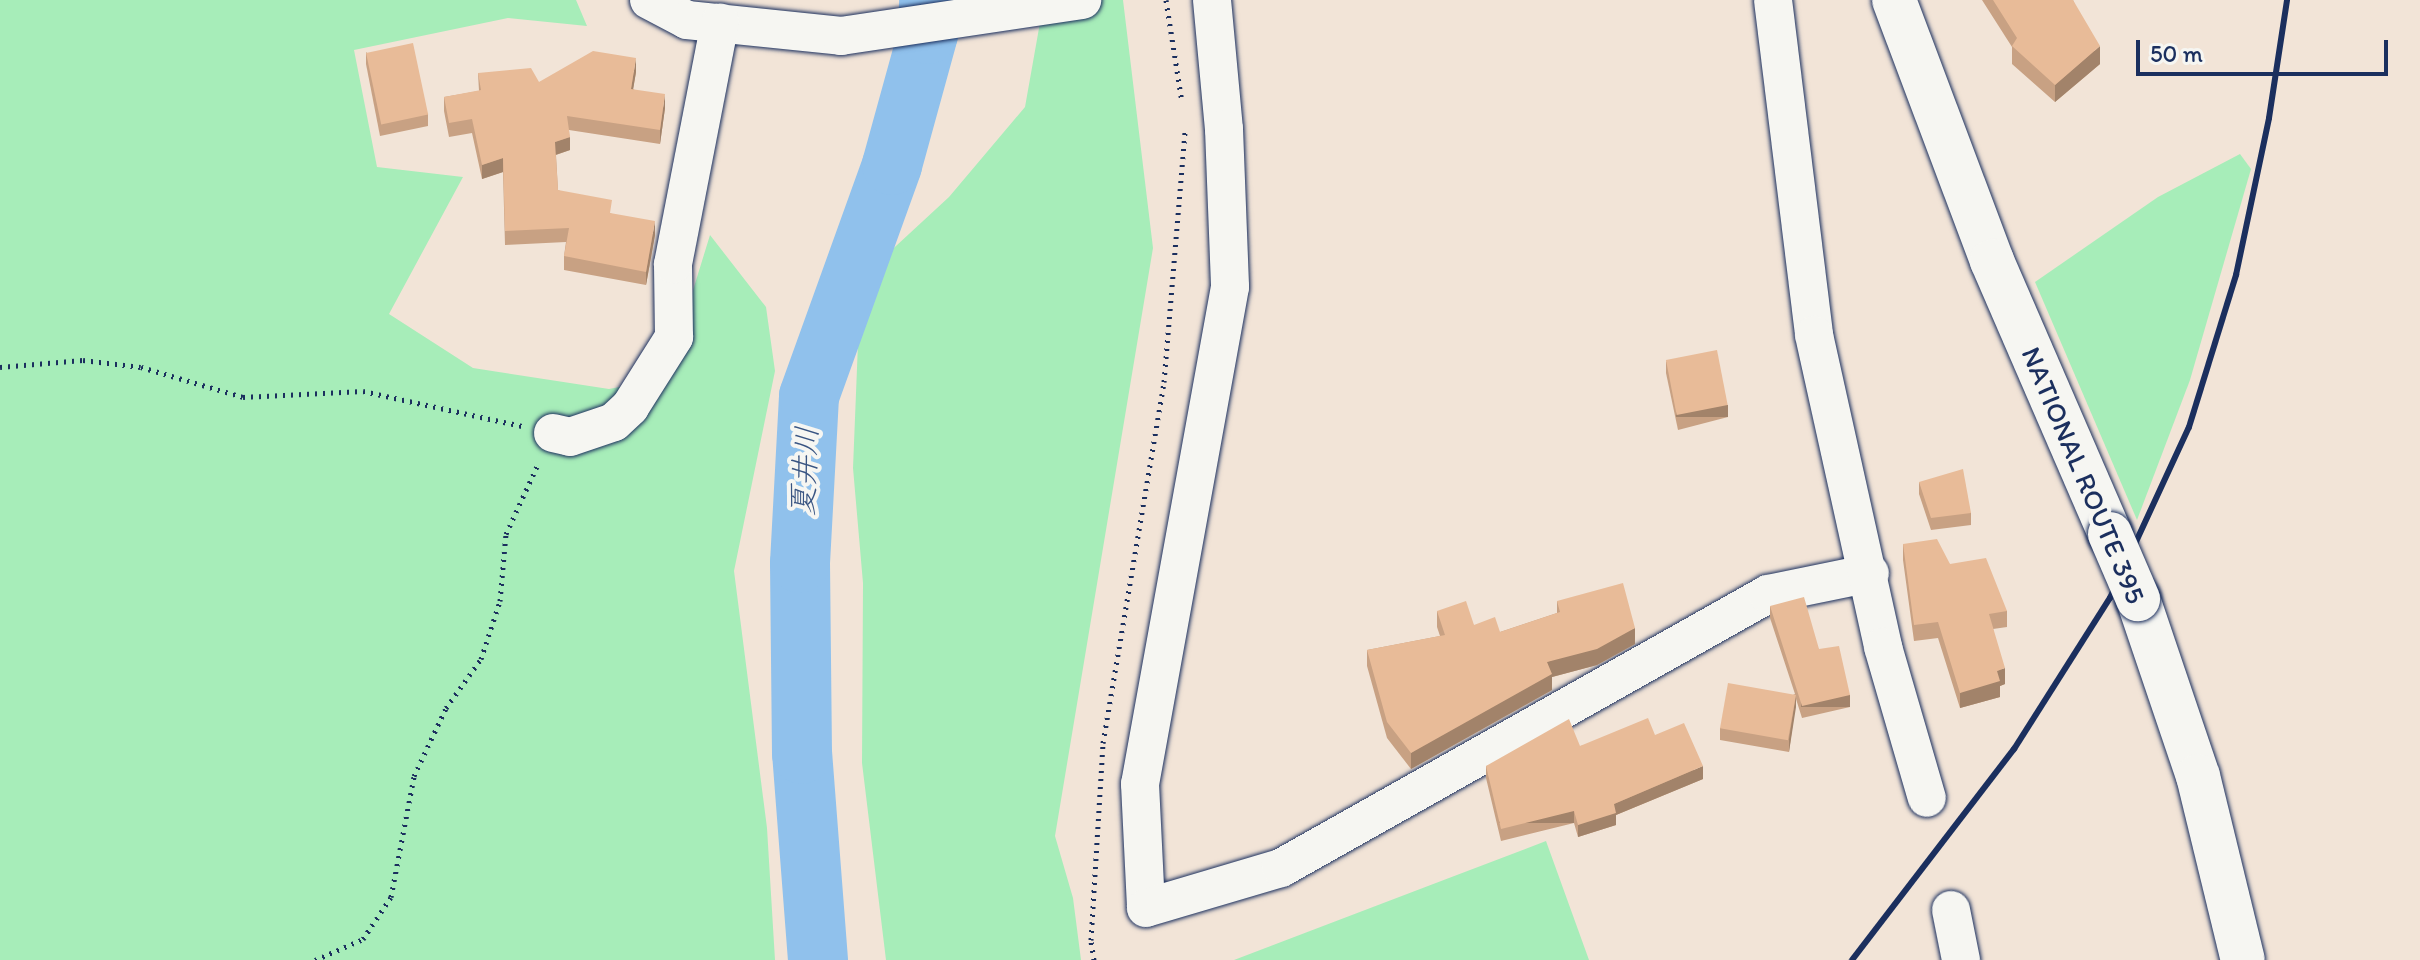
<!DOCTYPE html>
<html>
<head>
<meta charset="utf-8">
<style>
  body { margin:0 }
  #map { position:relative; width:2420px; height:960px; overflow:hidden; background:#f2e4d7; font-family:Itim,"Klee One",sans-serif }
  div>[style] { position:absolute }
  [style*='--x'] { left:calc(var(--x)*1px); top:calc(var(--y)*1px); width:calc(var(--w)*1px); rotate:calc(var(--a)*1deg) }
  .green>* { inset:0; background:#a7edb9 }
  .river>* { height:60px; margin:-30px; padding:0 30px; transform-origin:30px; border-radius:30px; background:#90c1ec }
  .path>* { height:5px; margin-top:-2.5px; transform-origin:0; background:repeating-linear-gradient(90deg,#1b2f5e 0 2px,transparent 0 8px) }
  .roads { filter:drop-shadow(0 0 2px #1b2f5e) drop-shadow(0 0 2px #1b2f5e) }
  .minor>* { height:38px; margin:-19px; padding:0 19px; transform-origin:19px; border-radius:19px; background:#f6f6f2 }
  .highway>* { height:44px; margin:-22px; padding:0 22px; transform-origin:22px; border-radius:22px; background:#f6f6f2 }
  .rail>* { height:6px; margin:-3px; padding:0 3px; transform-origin:3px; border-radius:3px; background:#1b2f5e }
  .bridges { filter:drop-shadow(0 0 2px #1b2f5e) drop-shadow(0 0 2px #1b2f5e) }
  .highway-bridge>* { height:44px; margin:-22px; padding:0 22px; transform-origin:22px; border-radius:22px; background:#f6f6f2 }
  .wall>* { inset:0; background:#c8a183 }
  .shaded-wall>* { inset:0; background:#a2836a; transform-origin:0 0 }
  .building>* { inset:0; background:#e8bb98; transform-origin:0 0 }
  span { translate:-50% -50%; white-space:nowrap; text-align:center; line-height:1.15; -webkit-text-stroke:8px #f6f6f2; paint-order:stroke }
  .street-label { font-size:28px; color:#1b2f5e }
  .water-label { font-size:30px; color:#385482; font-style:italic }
  .scale { position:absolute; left:2136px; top:40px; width:252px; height:36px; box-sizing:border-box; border:4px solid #1b2f5e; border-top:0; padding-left:10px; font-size:24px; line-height:28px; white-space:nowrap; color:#1b2f5e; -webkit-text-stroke:6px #f6f6f2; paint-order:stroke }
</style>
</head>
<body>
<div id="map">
  <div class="green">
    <i style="clip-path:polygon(0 0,576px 0,587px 26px,508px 18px,354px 50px,377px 167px,463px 177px,389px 314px,473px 368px,609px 389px,666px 378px,710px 235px,766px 307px,775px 371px,734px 571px,767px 828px,775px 960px,0 960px)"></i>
    <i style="clip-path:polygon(1044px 0,1123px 0,1153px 248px,1055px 836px,1073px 898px,1081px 960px,886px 960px,862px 763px,863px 583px,853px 468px,860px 293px,883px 258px,949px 197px,1025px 107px)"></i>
    <i style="clip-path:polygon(2240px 154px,2251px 169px,2190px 380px,2137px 520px,2035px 282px,2158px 197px)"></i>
    <i style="clip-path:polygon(1546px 841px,1589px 960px,1234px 960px,1449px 878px)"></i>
  </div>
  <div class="river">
    <i style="--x:818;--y:960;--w:207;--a:-94.4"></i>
    <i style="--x:802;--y:754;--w:191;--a:-90.6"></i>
    <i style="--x:800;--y:563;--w:167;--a:-86.9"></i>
    <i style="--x:809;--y:396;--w:245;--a:-70.2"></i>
    <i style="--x:892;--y:165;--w:136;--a:-74.6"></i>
    <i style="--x:928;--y:34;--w:34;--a:-88"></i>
  </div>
  <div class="path">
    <i style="--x:1166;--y:0;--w:103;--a:81.1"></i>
    <i style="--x:0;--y:367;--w:83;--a:-4.8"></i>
    <i style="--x:83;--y:360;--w:58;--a:6.9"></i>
    <i style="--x:141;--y:367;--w:106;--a:16.4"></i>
    <i style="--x:243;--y:397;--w:120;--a:-2.9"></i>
    <i style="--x:363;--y:391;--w:163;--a:12.4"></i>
    <i style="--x:315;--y:960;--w:52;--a:-23.6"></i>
    <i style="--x:363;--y:939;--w:50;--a:-56.3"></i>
    <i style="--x:391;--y:897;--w:123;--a:-79.2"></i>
    <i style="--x:414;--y:776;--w:75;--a:-64.8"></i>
    <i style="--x:446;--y:708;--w:60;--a:-54.5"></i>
    <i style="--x:481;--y:659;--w:61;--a:-71.9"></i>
    <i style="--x:500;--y:601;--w:67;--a:-84.9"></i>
    <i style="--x:506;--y:534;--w:77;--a:-65.4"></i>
    <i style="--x:1094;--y:960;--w:20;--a:-99"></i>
    <i style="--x:1091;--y:940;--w:197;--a:-86.5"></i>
    <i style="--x:1103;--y:743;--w:366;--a:-80.4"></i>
    <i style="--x:1164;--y:382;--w:251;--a:-85.2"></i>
  </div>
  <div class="roads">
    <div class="minor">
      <i style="--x:649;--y:0;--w:43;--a:27.8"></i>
      <i style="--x:687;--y:20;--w:155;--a:5.9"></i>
      <i style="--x:841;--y:36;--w:244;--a:-8.5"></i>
      <i style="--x:1212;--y:0;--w:130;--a:84.7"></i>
      <i style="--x:1224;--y:129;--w:158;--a:87.8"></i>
      <i style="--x:1230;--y:287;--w:505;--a:100.26"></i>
      <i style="--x:1140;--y:784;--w:124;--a:87.2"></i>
      <i style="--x:1146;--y:908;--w:141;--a:-16.5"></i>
      <i style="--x:1281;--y:868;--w:559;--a:-29.36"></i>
      <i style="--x:1768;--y:594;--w:104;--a:-11.6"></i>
      <i style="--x:1773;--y:0;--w:337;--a:83"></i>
      <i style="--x:1814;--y:335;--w:320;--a:77.5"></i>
      <i style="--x:1883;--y:647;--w:157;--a:73.8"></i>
      <i style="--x:553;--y:433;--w:17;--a:13"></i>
      <i style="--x:570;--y:437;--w:46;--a:-18.8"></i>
      <i style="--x:614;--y:422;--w:22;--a:-43"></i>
      <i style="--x:630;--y:407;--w:83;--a:-57.8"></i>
      <i style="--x:674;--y:337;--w:73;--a:-90.8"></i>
      <i style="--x:673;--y:264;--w:246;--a:-79"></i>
      <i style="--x:1951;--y:910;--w:51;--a:78.7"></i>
    </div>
    <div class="highway">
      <i style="--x:1894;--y:0;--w:279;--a:69.4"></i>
      <i style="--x:1992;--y:261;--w:297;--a:66.6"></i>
      <i style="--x:2138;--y:599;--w:187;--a:71.3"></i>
      <i style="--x:2198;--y:776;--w:189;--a:76.3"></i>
    </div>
  </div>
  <div class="rail">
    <i style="--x:1852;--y:960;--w:266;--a:-52.5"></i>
    <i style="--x:2014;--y:749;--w:179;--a:-57.6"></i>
    <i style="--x:2110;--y:598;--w:188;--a:-65.2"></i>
    <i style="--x:2189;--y:427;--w:159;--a:-72.8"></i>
    <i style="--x:2236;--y:275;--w:160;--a:-78.1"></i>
    <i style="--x:2269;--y:118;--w:119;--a:-81.3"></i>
  </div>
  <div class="bridges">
    <div class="highway-bridge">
      <i style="--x:2110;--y:534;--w:71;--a:66.7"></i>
    </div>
  </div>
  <div class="wall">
    <i style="clip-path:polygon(1982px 0,2073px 0,2100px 64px,2055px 102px,2012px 64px,2012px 47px)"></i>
    <i style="clip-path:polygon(366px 52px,428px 114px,428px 126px,380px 136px,366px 64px)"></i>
    <i style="clip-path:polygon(636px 72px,633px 89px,665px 108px,660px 144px,569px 130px,570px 150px,556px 155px,558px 190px,612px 214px,655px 235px,646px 285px,564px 270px,564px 256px,566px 242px,505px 245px,503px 172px,482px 179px,472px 133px,449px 137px,444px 111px,444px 97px,479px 91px,478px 73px,539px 82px)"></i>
    <i style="clip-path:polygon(1666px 361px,1728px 417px,1678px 430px,1666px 373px)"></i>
    <i style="clip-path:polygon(1919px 482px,1971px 513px,1971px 525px,1931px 530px,1919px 494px)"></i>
    <i style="clip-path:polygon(1903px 544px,1950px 564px,2007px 611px,2007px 627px,1993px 629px,2005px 684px,2000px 686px,2000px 697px,1960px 708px,1938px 638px,1914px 641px,1903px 560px)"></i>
    <i style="clip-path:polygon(1557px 601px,1635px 644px,1597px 665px,1552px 677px,1552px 690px,1411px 769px,1387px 738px,1367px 666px,1367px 650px,1440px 636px,1437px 627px,1437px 611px,1474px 625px,1500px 632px,1557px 613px)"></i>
    <i style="clip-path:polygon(1770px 606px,1819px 649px,1850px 707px,1802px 718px,1796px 699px,1789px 752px,1720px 740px,1720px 728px,1795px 694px,1770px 618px)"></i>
    <i style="clip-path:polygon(1655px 735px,1703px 779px,1616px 815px,1616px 825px,1578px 837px,1574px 823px,1501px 841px,1486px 778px,1486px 766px,1580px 746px)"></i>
  </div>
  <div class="shaded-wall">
    <i style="clip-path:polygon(2100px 46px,2100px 64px,2055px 102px,2055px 85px)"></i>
    <i style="clip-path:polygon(636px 58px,636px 72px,631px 102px,631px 89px)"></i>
    <i style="clip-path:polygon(665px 94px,665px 108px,660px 144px,660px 130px)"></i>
    <i style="clip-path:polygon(570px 137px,570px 150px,555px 155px,555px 142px)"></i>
    <i style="clip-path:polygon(503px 158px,503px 172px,482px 179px,482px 165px)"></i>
    <i style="clip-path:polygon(655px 221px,655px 235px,646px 285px,646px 272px)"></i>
    <i style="left:1728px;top:405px;width:12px;height:52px;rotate:90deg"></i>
    <i style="clip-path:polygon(1635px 628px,1635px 644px,1597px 665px,1552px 677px,1552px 690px,1411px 769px,1411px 753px,1547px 662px)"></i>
    <i style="clip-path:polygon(2005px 668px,2005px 684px,2000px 686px,2000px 697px,1960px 708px,1960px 693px,1997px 671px)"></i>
    <i style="clip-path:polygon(1796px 695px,1796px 707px,1789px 752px,1789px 739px)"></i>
    <i style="left:1850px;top:695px;width:12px;height:49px;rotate:90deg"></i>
    <i style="clip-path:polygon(1703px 766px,1703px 779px,1616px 815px,1616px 825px,1578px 837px,1578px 825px,1614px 804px)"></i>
    <i style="left:1574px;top:811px;width:12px;height:75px;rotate:90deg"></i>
  </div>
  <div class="building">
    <i style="clip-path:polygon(1993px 0,2073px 0,2100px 46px,2055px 85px,2012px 46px,2017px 38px)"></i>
    <i style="left:413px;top:43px;width:73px;height:48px;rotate:78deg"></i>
    <i style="clip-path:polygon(593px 51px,636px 58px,631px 89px,665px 94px,660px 130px,567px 116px,570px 137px,555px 142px,558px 190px,612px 200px,610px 213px,655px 221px,646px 272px,564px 256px,569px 228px,505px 231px,503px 158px,482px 165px,472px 119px,449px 123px,444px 97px,481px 90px,478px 73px,531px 68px,539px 82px)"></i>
    <i style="left:1717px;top:350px;width:56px;height:52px;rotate:79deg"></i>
    <i style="clip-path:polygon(1963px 469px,1971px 513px,1931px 518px,1919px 482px)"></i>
    <i style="clip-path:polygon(1937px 539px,1950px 564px,1986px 558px,2007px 611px,1989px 614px,2005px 668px,1997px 671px,2000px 681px,1960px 693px,1938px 622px,1914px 625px,1903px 544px)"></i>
    <i style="clip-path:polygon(1623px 583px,1635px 628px,1597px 649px,1547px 662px,1552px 674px,1411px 753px,1387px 722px,1367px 650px,1445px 635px,1437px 611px,1466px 601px,1474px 625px,1495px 617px,1500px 632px,1560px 612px,1557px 601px)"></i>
    <i style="clip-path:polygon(1804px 597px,1819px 649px,1839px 646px,1850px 695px,1802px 706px,1770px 606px)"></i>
    <i style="left:1728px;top:683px;width:69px;height:46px;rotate:10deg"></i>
    <i style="clip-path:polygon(1648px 718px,1655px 735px,1684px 723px,1703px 766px,1614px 804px,1616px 813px,1578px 825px,1574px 811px,1501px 829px,1486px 766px,1569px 719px,1580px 746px)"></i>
  </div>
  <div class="street-label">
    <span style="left:2084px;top:475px;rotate:67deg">NATIONAL ROUTE 395</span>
  </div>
  <div class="water-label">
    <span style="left:805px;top:471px;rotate:-87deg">夏井川</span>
  </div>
  <div class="scale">50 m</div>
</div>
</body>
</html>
